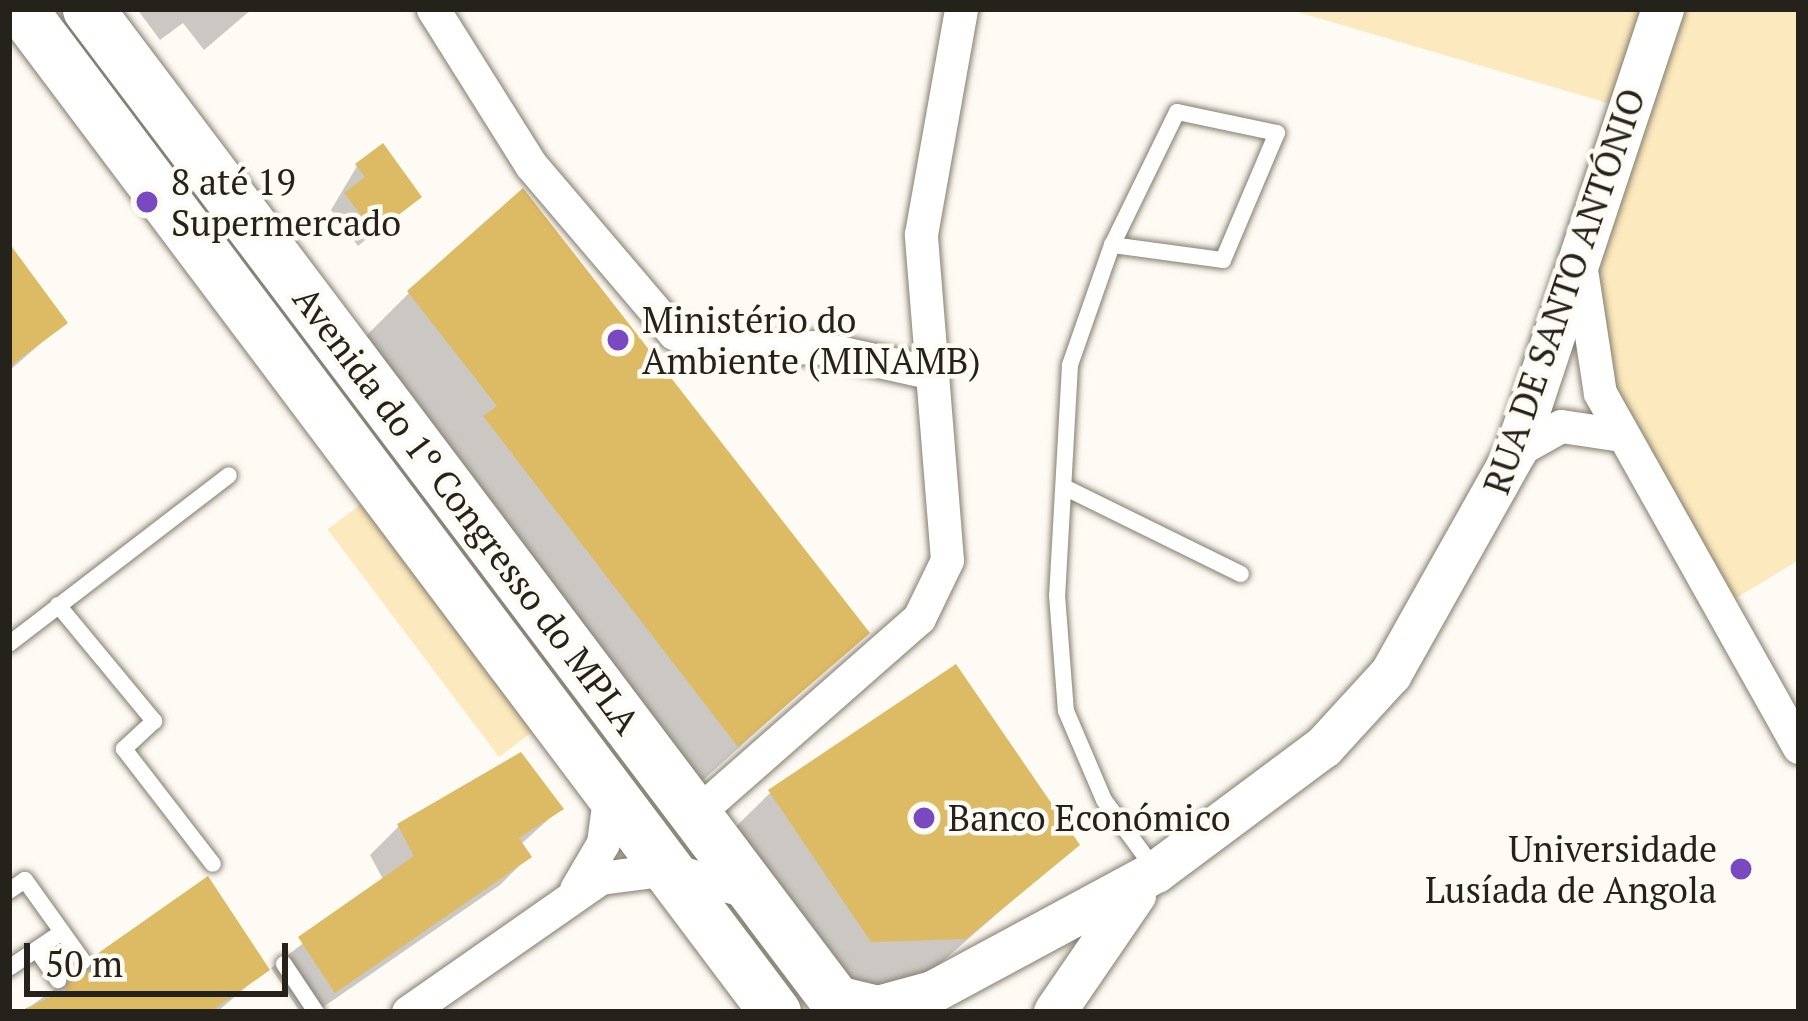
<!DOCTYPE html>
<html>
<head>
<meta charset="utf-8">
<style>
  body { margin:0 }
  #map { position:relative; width:1808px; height:1021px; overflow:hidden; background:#fefbf4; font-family:"PT Serif",serif }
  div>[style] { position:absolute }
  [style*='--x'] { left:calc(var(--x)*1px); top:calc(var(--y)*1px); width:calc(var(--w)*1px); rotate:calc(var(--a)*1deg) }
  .green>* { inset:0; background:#fceabe; transform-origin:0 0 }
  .shadow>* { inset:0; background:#0003 }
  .building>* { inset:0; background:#ddba64 }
  .roads { filter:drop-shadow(0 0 3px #847d6d) drop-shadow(0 0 3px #847d6d) }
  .service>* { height:16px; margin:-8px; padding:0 8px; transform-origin:8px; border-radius:8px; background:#fff }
  .minor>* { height:33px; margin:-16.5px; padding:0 16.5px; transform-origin:16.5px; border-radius:16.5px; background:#fff }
  .tertiary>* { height:42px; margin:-21px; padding:0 21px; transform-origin:21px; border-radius:21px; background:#fff }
  .primary>* { height:51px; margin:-25.5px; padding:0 25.5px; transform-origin:25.5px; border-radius:25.5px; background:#fff }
  .dots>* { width:33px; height:33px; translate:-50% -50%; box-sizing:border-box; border:6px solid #fefbf4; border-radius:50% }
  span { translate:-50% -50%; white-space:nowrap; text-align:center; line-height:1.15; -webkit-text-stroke:9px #fefbf4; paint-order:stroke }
  .poi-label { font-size:36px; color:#25221c }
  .left { translate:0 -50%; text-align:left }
  .right { translate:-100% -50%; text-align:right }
  .street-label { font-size:36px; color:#25221c }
  .frame { position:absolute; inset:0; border:12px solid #25221c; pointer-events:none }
  .scale { position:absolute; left:24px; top:943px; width:264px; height:54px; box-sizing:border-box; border:6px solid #25221c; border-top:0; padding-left:15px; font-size:36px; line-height:42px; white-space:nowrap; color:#25221c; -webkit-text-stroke:9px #fefbf4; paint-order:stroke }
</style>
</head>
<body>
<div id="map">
  <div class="green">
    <i style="clip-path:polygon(1287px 9px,1799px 9px,1799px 560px,1723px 606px,1584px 334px,1628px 109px)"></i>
    <i style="left:381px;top:489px;width:285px;height:67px;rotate:53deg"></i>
  </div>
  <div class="shadow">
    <i style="clip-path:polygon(137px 9px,252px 9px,204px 50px,183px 23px,160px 40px)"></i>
    <i style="clip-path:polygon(357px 166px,418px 197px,358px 246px,331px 210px)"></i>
    <i style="clip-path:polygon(9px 248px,64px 323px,9px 371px)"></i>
    <i style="clip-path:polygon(409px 293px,866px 633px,691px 791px,363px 339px)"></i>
    <i style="clip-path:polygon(770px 793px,1076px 845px,912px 988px,820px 991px,719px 843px)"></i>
    <i style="clip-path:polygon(560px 809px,520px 845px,528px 857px,500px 885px,316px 1012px,300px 1012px,271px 968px,384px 881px,370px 855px,399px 826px)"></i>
    <i style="clip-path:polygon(96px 958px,266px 970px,217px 1012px,23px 1012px)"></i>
  </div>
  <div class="building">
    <i style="clip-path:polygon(383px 143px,422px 197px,375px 233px,344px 193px,365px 177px,355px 164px)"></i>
    <i style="clip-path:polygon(523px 188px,870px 633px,738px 747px,483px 416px,497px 406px,407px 291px)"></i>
    <i style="clip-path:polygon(9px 243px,68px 323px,9px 367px)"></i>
    <i style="clip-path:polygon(956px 664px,1080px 845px,966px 939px,871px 942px,768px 790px)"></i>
    <i style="clip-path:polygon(521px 752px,564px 809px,519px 838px,532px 857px,335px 993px,298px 937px,414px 856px,397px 824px)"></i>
    <i style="clip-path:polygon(208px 876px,270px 970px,210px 1012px,18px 1012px,66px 990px,69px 974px,89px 972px,94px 956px)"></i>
  </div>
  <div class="roads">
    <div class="service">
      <i style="--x:1112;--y:245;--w:112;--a:7.7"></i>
      <i style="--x:1223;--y:260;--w:138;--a:-67"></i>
      <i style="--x:1277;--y:133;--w:102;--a:-168.1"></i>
      <i style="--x:1177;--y:112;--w:148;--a:116"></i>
      <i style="--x:1112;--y:245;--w:127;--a:109.3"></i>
      <i style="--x:1070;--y:365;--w:230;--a:93.2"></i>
      <i style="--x:1057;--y:595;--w:116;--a:85.6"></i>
      <i style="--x:1066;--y:711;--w:97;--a:66.9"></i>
      <i style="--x:1104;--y:800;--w:88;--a:53.8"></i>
      <i style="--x:1064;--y:487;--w:197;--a:26.2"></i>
      <i style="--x:58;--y:605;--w:151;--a:50.4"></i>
      <i style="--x:154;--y:721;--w:41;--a:137"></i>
      <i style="--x:124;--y:749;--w:145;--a:52.3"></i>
      <i style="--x:9;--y:644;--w:277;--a:-37.5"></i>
      <i style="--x:9;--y:891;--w:19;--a:-35"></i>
      <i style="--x:25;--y:880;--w:100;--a:54.4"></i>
      <i style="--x:37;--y:950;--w:37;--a:55"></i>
      <i style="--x:284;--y:964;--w:58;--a:56.3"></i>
      <i style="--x:9;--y:968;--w:64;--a:-34.2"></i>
    </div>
    <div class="minor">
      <i style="--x:433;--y:9;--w:184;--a:57.9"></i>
      <i style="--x:531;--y:165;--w:221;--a:49.6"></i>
      <i style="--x:674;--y:333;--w:47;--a:21.1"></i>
      <i style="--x:718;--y:350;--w:98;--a:-1.8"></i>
      <i style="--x:816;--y:347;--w:119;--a:12.6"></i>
      <i style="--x:1582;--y:276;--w:118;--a:81.3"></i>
      <i style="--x:1600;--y:393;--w:406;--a:60.7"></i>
      <i style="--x:1516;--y:451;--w:51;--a:-29.1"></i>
      <i style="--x:1561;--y:426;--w:61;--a:8.5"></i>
      <i style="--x:697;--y:813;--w:295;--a:-41.3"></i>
      <i style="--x:919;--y:618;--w:64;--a:-64.2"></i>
      <i style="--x:947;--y:560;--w:327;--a:-94.6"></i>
      <i style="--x:921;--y:234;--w:229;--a:-79.9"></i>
      <i style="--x:576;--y:889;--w:53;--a:-59.6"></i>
      <i style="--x:603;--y:843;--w:52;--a:-82.3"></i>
      <i style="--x:408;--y:1012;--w:234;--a:-34.9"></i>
      <i style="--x:600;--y:878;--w:70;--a:-7.4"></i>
      <i style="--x:669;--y:869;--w:83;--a:16"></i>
    </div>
    <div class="tertiary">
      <i style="--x:832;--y:996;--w:47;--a:13.4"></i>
      <i style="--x:878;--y:1007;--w:57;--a:-15.3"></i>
      <i style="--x:933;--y:992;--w:253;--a:-28.3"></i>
      <i style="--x:1156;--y:872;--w:209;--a:-36.7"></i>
      <i style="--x:1324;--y:747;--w:99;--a:-47.5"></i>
      <i style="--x:1391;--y:674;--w:256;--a:-60.7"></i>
      <i style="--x:1516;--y:451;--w:466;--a:-71.6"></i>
      <i style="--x:1055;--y:1012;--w:142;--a:-55.6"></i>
    </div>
    <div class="primary">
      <i style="--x:21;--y:9;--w:1255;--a:53.07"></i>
      <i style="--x:88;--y:9;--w:1256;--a:52.99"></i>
    </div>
  </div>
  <div class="dots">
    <i style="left:147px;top:202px;background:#7849c1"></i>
    <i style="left:618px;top:340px;background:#7849c1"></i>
    <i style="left:924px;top:818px;background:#7849c1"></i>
    <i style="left:1741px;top:869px;background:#7849c1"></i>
  </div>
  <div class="poi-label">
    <span class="left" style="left:171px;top:202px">8 até 19<br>Supermercado</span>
    <span class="left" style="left:642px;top:340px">Ministério do<br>Ambiente (MINAMB)</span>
    <span class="left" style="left:948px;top:818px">Banco Económico</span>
    <span class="right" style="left:1717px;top:869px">Universidade<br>Lusíada de Angola</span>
  </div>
  <div class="street-label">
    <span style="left:1564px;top:291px;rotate:-71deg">RUA DE SANTO ANTÓNIO</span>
    <span style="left:467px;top:510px;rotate:53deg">Avenida do 1º Congresso do MPLA</span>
  </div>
  <div class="frame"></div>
  <div class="scale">50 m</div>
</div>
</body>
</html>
